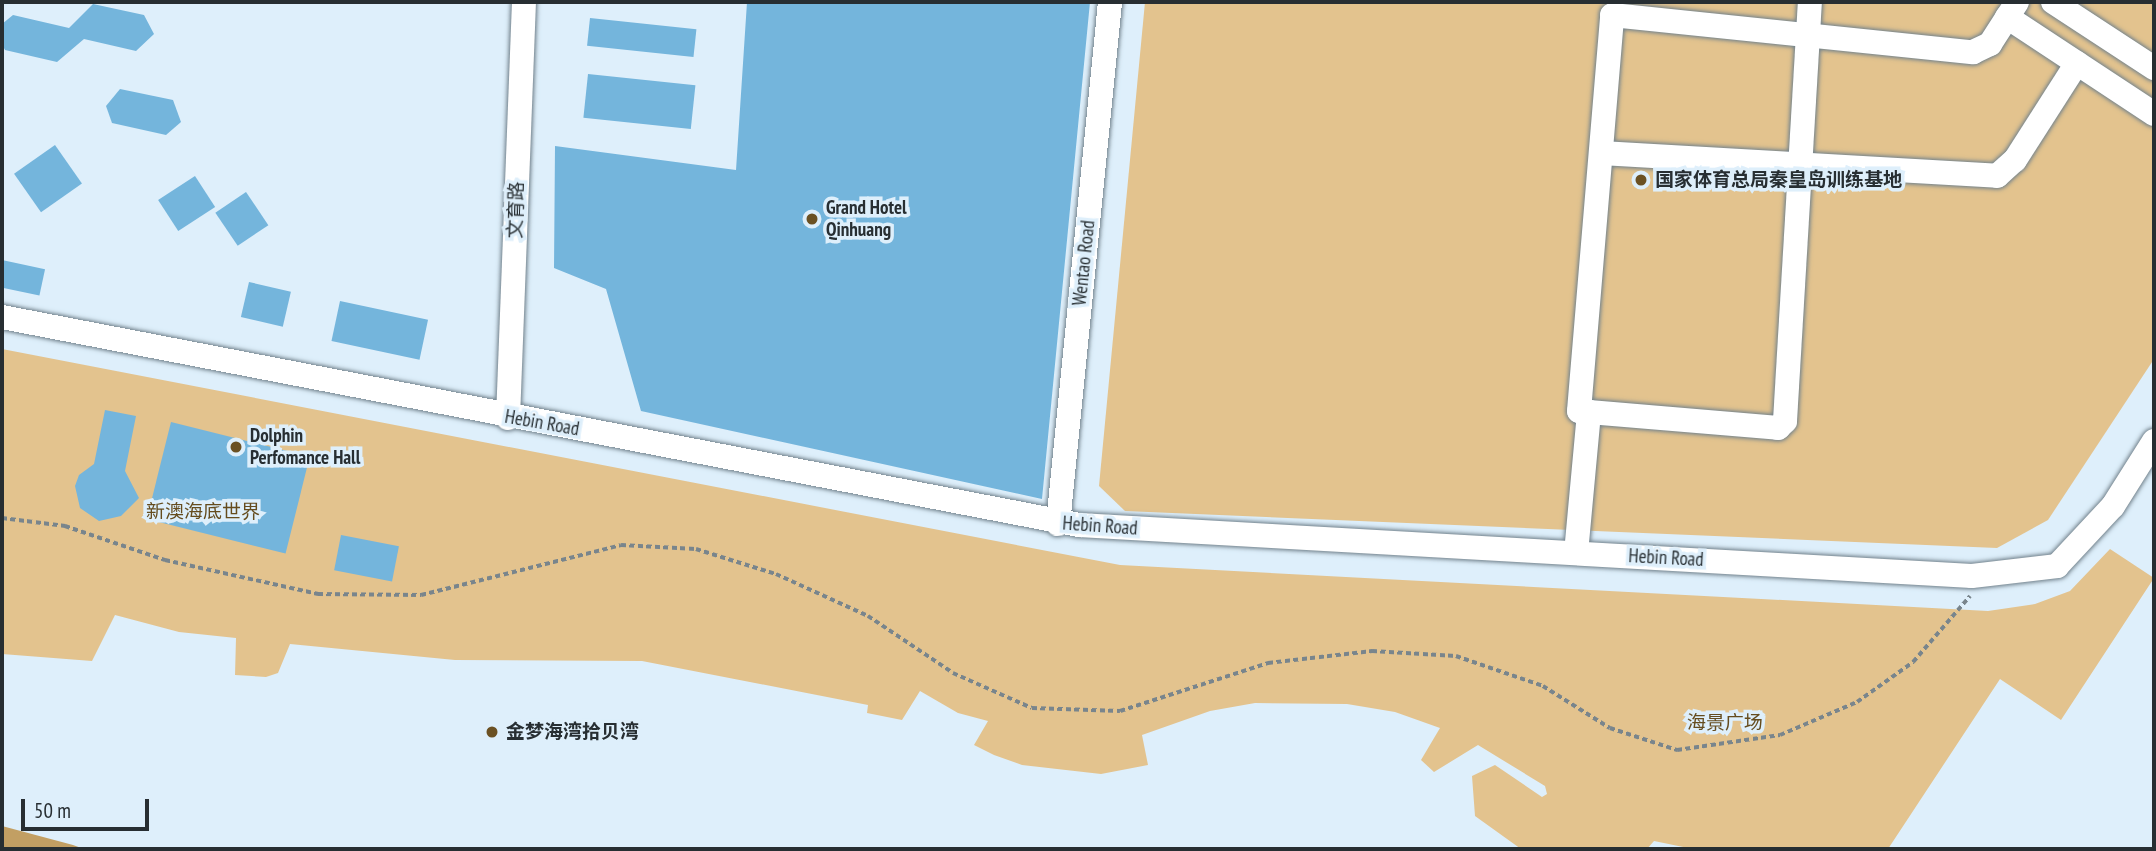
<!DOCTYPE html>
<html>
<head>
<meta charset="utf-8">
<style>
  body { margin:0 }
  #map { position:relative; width:2156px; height:851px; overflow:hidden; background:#deeffb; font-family:"PT Sans Narrow","Noto Sans SC",sans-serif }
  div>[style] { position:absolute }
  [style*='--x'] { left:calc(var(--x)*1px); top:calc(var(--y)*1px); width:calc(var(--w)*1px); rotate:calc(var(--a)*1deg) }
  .green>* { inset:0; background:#e3c38e }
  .water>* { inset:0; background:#c29f63 }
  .building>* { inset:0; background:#74b5dc; transform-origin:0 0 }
  .path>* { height:3.5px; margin-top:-1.75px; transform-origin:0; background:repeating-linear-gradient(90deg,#79858c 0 5px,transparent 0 8.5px) }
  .roads { filter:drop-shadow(0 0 2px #72828c) drop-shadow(0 0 2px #72828c) }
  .minor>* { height:24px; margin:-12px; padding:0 12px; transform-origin:12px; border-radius:12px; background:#fff }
  .dots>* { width:19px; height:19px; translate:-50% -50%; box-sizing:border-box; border:4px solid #deeffb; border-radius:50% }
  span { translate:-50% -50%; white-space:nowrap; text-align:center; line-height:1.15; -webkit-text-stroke:7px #deeffb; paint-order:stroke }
  .poi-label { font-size:19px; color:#272e32; font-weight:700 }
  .left { translate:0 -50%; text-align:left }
  .street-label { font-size:19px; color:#272e32 }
  .park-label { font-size:19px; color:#654c1e }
  .frame { position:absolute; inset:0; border:4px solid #272e32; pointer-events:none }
  .scale { position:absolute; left:21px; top:799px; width:128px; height:32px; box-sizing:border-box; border:4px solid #272e32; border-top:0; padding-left:9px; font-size:21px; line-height:24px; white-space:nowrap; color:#272e32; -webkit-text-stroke:5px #deeffb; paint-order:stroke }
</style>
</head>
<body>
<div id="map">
  <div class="green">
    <i style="clip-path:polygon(1145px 2px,2154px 2px,2154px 359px,2048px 520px,1997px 548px,1125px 511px,1099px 486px)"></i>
    <i style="clip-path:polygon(2px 349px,1120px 565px,1988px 611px,2035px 604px,2070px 591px,2110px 549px,2154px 578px,2061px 720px,2000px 679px,1888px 849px,1693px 849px,1654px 841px,1647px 849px,1521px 849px,1475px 816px,1472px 776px,1495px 765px,1542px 797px,1547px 794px,1545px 786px,1478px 745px,1434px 772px,1421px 760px,1440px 728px,1395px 712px,1347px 704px,1255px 703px,1210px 711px,1142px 735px,1148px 765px,1101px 774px,1022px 765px,994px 755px,974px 745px,988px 721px,958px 713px,920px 691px,902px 720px,867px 713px,868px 705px,642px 661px,455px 660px,290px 644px,278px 673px,266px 677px,235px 675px,236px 638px,179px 632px,115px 615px,92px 661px,2px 654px)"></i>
  </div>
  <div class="water">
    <i style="clip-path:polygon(2px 826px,73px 845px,84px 849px,2px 849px)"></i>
  </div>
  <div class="building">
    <i style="clip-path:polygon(747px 2px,1090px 2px,1042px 499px,641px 411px,606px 289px,554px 268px,555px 146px,736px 170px)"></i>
    <i style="clip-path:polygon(93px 4px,144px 15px,154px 34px,136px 51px,84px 39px,57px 62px,5px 50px,2px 44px,2px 24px,13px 15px,69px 28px)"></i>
    <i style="left:590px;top:18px;width:107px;height:28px;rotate:6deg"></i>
    <i style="left:588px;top:74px;width:108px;height:44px;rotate:6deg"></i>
    <i style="clip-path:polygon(120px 89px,173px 100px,181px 122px,166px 135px,112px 123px,106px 106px)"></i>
    <i style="left:55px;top:145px;width:47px;height:50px;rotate:55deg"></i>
    <i style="left:195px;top:176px;width:37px;height:44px;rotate:57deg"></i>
    <i style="left:246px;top:192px;width:40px;height:37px;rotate:56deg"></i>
    <i style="left:2px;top:260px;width:44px;height:27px;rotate:12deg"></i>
    <i style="left:249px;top:282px;width:43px;height:36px;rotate:13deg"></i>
    <i style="left:340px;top:301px;width:90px;height:41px;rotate:12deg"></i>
    <i style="clip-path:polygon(105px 410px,136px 416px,125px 471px,139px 498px,121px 516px,99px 521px,80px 508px,75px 486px,79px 475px,94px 464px)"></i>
    <i style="left:171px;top:422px;width:143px;height:100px;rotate:14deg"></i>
    <i style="left:341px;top:535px;width:59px;height:36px;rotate:11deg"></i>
  </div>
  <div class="path">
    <i style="--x:2;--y:518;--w:64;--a:7.2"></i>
    <i style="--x:65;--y:526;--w:106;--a:18.8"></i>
    <i style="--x:165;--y:560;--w:157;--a:12.5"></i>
    <i style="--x:318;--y:594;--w:103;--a:0.6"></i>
    <i style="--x:421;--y:595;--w:206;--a:-14"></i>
    <i style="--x:621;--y:545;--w:75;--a:3.1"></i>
    <i style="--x:696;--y:549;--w:84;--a:17.4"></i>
    <i style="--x:776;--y:574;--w:101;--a:24.5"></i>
    <i style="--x:868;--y:616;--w:102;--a:33.8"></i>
    <i style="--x:953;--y:673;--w:86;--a:23.9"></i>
    <i style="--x:1032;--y:708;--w:88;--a:2"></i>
    <i style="--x:1120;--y:711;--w:156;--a:-18"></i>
    <i style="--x:1268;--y:663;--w:105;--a:-6.6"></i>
    <i style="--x:1372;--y:651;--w:84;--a:3.4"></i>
    <i style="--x:1456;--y:656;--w:92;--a:19"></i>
    <i style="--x:1543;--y:686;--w:79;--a:32.1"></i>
    <i style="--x:1610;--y:728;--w:71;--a:18.2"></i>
    <i style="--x:1677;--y:750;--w:104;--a:-8.3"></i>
    <i style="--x:1780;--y:735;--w:84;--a:-23.2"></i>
    <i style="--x:1857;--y:702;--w:69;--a:-35.5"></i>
    <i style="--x:1913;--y:662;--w:87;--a:-49.2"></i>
  </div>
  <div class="roads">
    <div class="minor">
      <i style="--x:2053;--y:2;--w:121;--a:33.2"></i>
      <i style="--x:2007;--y:17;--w:176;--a:33.4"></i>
      <i style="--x:1601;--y:153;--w:397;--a:3.3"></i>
      <i style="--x:1997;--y:176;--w:24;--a:-42"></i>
      <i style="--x:2015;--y:160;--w:115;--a:-57.4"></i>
      <i style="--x:2;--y:317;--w:1097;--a:10.93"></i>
      <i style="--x:1079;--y:525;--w:894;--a:3.27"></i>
      <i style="--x:1972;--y:576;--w:86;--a:-6.7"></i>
      <i style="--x:2057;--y:566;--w:82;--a:-47"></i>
      <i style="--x:2113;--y:506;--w:77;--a:-57.8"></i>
      <i style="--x:1589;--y:412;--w:190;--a:4.8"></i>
      <i style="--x:1778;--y:428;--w:10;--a:-45"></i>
      <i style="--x:1785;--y:421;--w:420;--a:-86.6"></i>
      <i style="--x:508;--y:418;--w:416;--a:-87.8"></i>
      <i style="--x:1058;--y:524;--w:525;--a:-84.31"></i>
      <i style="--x:1576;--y:553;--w:142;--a:-84.7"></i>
      <i style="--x:1589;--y:412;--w:10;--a:-174"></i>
      <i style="--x:1579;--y:411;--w:397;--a:-85.2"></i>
      <i style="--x:1612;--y:15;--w:363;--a:5.9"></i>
      <i style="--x:1973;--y:52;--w:19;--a:-25"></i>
      <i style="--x:1990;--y:44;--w:50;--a:-57.3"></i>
    </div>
  </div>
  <div class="dots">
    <i style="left:1641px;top:180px;background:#6b5123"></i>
    <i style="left:812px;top:219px;background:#6b5123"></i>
    <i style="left:236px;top:447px;background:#6b5123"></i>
    <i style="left:492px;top:732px;background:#6b5123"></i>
  </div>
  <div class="poi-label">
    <span class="left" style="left:1655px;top:180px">国家体育总局秦皇岛训练基地</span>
    <span class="left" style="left:826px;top:219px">Grand Hotel<br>Qinhuang</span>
    <span class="left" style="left:250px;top:447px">Dolphin<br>Perfomance Hall</span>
    <span class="left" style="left:506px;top:732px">金梦海湾拾贝湾</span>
  </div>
  <div class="street-label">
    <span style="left:516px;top:210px;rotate:-88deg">文育路</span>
    <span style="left:1084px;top:263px;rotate:-84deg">Wentao Road</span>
    <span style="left:542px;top:423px;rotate:10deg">Hebin Road</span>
    <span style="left:1100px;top:526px;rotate:4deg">Hebin Road</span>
    <span style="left:1666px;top:558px;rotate:3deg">Hebin Road</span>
  </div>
  <div class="park-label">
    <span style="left:203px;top:512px">新澳海底世界</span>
    <span style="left:1725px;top:723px">海景广场</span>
  </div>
  <div class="frame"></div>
  <div class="scale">50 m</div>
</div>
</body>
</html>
